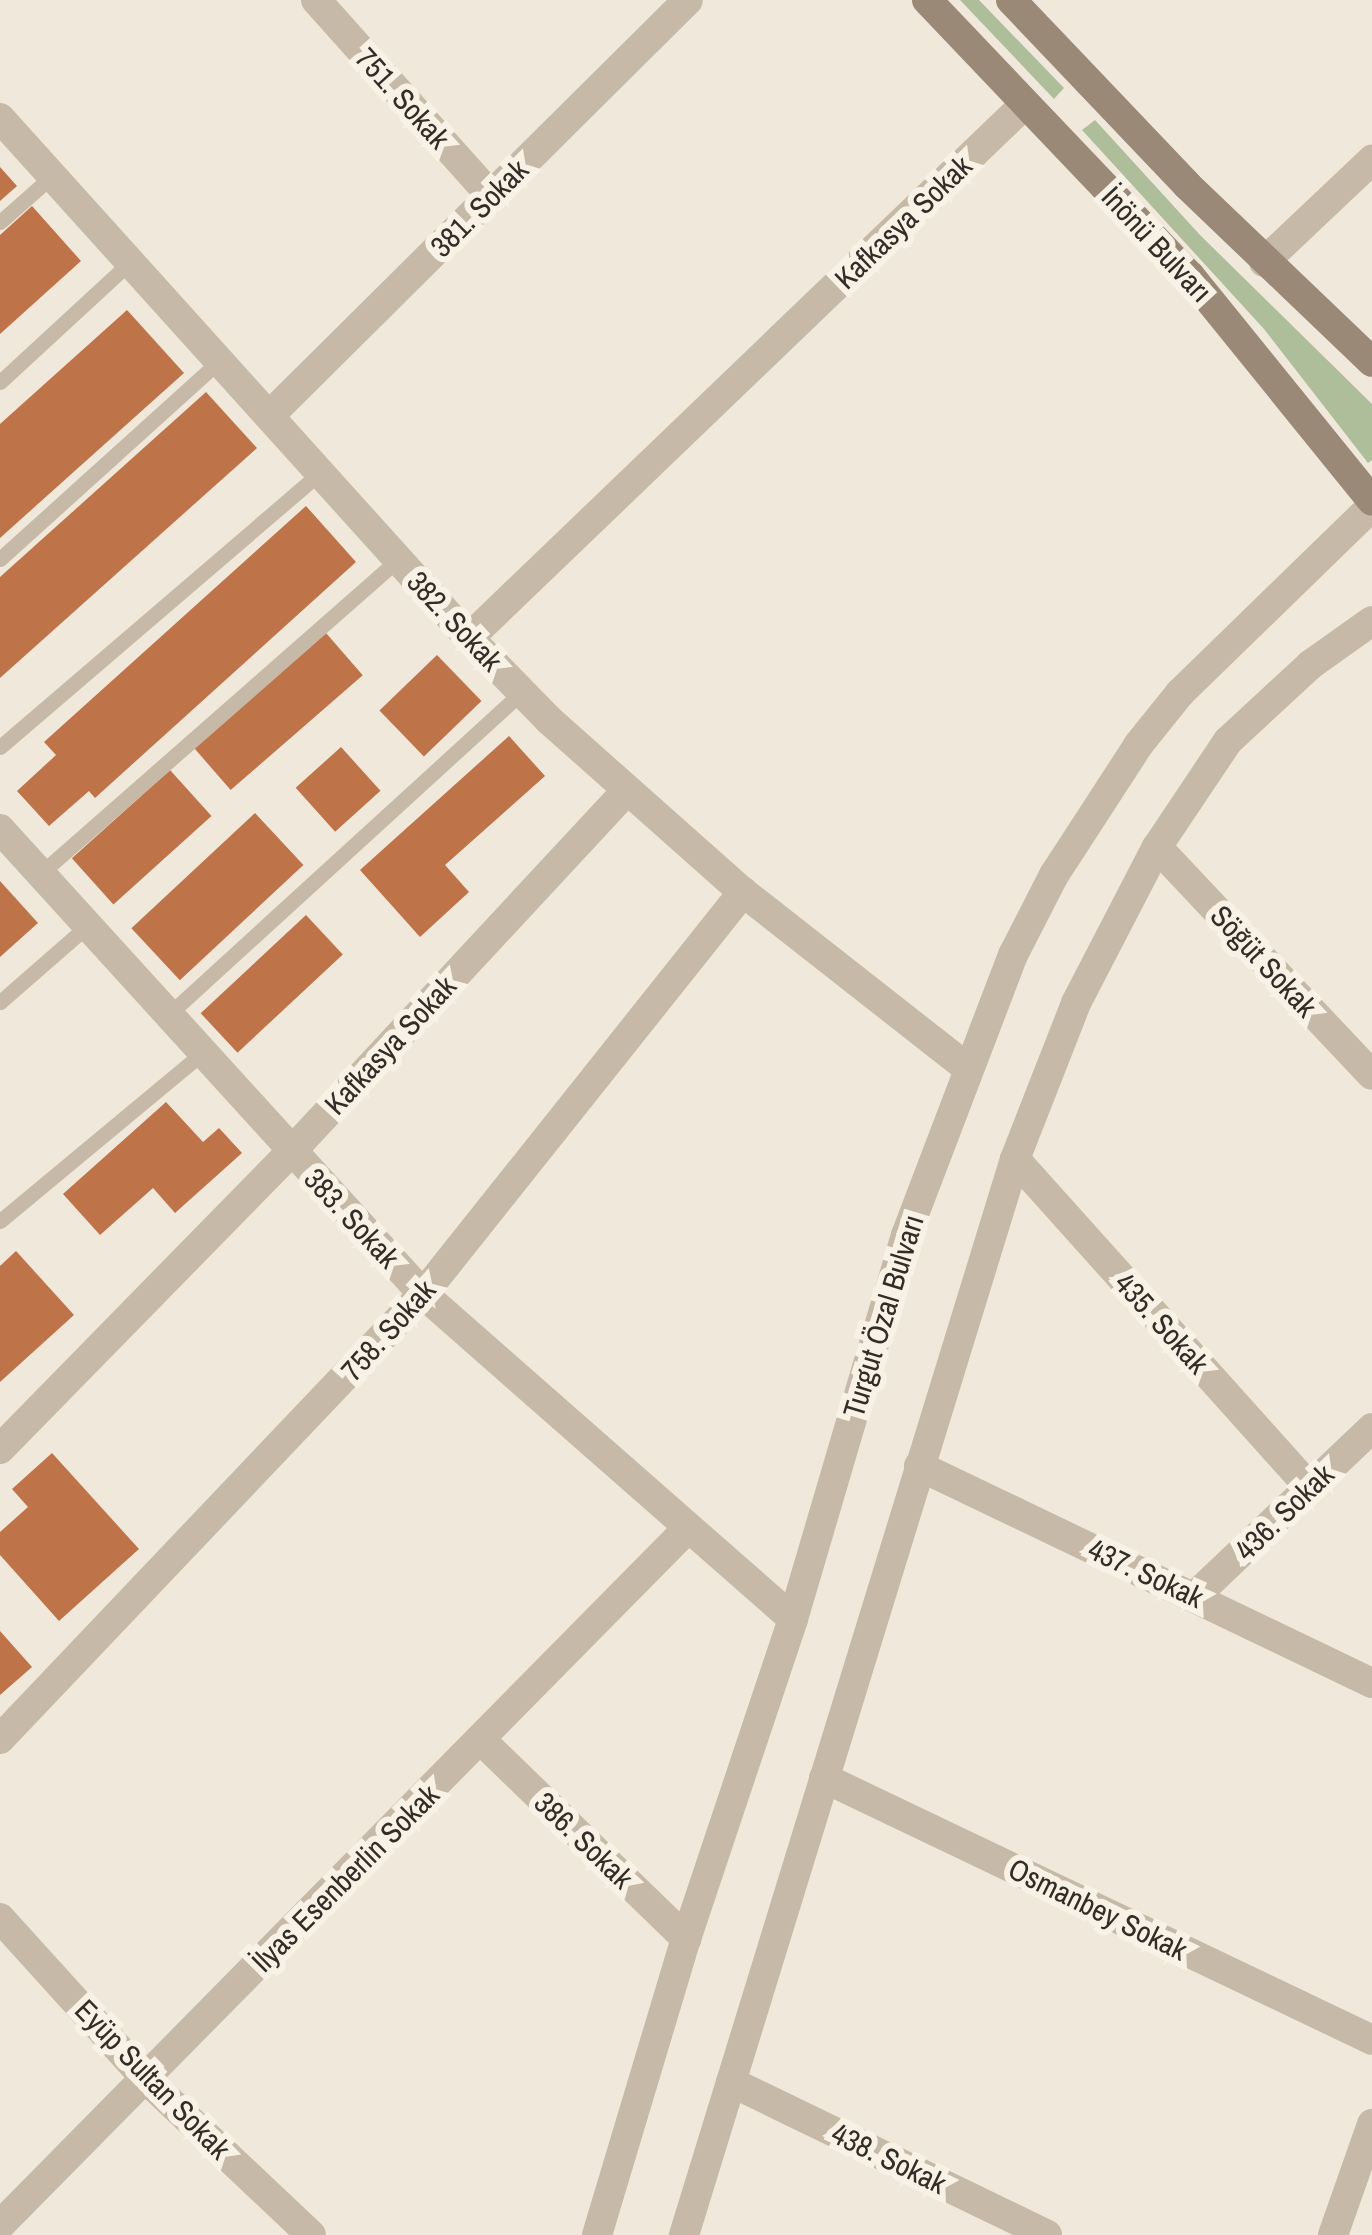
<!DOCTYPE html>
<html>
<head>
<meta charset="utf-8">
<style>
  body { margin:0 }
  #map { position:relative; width:1372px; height:2235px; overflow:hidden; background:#f0e8da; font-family:"Archivo Narrow",sans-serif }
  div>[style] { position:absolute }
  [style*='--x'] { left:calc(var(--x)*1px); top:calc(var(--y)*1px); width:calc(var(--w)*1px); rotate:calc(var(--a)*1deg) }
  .green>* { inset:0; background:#aebe9b }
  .building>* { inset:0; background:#bf7349; transform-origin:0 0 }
  .service>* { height:15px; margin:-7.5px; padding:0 7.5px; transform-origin:7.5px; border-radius:7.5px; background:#c7b9a7 }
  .minor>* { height:30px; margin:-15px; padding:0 15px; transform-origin:15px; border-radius:15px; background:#c7b9a7 }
  .tertiary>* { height:30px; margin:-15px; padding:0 15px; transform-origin:15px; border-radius:15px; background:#c7b9a7 }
  .secondary>* { height:30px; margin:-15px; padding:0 15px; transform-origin:15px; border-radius:15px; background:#9b8978 }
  span { translate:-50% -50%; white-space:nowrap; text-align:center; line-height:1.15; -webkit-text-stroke:12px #f8f2e6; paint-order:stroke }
  .street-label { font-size:30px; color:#342d27 }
</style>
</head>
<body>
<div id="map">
  <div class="green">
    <i style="clip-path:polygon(960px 0,979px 0,1064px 88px,1054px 99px)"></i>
    <i style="clip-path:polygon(1095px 120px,1200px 235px,1372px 404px,1372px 460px,1368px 463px,1264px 329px,1082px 130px)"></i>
  </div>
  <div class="building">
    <i style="clip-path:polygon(0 167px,17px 186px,0 201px)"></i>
    <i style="clip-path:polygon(32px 206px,81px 261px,0 334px,0 235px)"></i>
    <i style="clip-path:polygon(127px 310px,184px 373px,0 538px,0 424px)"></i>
    <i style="clip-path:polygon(206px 392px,257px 448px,0 678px,0 577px)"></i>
    <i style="clip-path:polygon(306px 506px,356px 562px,95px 798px,89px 791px,49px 826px,17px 791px,56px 755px,44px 742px)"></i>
    <i style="left:326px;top:633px;width:56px;height:175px;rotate:49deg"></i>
    <i style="left:437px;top:655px;width:64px;height:80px;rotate:46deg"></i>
    <i style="clip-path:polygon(509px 736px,545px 776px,445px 865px,469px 892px,420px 937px,360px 870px)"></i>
    <i style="left:341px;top:747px;width:59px;height:61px;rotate:48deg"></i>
    <i style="left:170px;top:770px;width:62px;height:132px;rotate:48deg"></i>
    <i style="left:255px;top:813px;width:71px;height:169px;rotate:47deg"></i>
    <i style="clip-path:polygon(0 881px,38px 923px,0 957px)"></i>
    <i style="left:306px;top:915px;width:54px;height:144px;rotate:47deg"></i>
    <i style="clip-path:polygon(166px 1102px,203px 1142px,219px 1128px,242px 1153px,175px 1213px,153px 1188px,100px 1235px,63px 1194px)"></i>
    <i style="clip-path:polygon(16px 1251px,74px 1315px,0 1382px,0 1266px)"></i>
    <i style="clip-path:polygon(52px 1453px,139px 1549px,59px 1621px,0 1555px,0 1532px,28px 1507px,12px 1489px)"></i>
    <i style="clip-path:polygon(0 1631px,32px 1667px,0 1695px)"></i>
  </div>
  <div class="service">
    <i style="--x:0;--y:222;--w:69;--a:-41.5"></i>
    <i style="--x:0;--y:382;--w:177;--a:-42.7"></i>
    <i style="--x:0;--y:559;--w:295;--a:-42.1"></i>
    <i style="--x:0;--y:747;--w:421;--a:-40.6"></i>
    <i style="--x:40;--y:874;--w:476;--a:-41.3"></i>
    <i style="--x:0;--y:1002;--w:116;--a:-41.1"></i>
    <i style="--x:167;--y:1016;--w:481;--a:-42.4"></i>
    <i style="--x:0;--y:1221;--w:261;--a:-39.7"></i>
  </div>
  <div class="minor">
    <i style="--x:316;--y:0;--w:263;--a:48.2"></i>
    <i style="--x:0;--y:118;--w:700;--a:47.95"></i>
    <i style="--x:469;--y:638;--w:115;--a:45.7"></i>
    <i style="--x:549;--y:720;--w:259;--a:41.6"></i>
    <i style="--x:743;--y:892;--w:283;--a:38.1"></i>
    <i style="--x:1264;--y:262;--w:149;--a:-43.4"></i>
    <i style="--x:269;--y:416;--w:590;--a:-44.79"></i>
    <i style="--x:469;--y:638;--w:771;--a:-43.84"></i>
    <i style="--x:0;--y:829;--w:629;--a:47.71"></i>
    <i style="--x:423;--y:1294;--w:492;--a:41.3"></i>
    <i style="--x:1157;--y:847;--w:313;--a:46.7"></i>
    <i style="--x:1015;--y:1159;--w:440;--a:48.1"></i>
    <i style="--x:0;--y:1449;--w:414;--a:-45.6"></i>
    <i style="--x:290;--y:1153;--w:494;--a:-47.1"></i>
    <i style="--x:919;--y:1466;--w:502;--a:25.6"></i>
    <i style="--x:1195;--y:1596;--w:244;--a:-43.5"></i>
    <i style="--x:0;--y:1739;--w:614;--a:-46.45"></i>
    <i style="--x:423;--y:1294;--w:514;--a:-51.48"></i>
    <i style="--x:481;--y:1740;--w:286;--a:44.1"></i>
    <i style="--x:824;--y:1778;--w:607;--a:25.55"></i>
    <i style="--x:0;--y:1918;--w:217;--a:47.8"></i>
    <i style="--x:146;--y:2079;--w:227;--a:43.4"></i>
    <i style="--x:731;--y:2082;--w:351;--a:25.8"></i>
    <i style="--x:0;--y:2225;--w:978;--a:-45.37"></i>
    <i style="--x:1333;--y:2235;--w:118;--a:-70.6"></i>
  </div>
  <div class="tertiary">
    <i style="--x:597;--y:2235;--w:309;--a:-73.3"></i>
    <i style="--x:686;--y:1939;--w:337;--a:-71.5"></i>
    <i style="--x:793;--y:1619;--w:400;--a:-73.6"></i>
    <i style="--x:906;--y:1235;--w:300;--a:-69.1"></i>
    <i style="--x:1013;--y:955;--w:90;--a:-62.9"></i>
    <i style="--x:1054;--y:875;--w:156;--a:-57"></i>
    <i style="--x:1139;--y:744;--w:65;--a:-51.2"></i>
    <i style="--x:1180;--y:693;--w:268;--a:-44.2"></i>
    <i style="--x:684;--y:2235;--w:1126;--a:-72.9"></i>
    <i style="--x:1015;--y:1159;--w:168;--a:-68.6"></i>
    <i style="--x:1076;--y:1003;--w:176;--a:-62.6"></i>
    <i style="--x:1157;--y:847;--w:128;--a:-56.2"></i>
    <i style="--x:1228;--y:741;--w:112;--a:-42.8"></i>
    <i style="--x:1310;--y:665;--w:76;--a:-35.4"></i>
  </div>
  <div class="secondary">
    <i style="--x:927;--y:0;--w:381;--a:46.4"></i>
    <i style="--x:1190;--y:276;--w:289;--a:51"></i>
    <i style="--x:1011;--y:0;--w:255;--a:46.4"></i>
    <i style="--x:1187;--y:185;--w:256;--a:43.7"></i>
  </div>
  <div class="street-label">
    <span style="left:403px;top:98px;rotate:48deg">751. Sokak</span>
    <span style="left:479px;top:208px;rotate:-45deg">381. Sokak</span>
    <span style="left:903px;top:222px;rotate:-44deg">Kafkasya Sokak</span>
    <span style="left:1157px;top:244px;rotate:47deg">İnönü Bulvarı</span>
    <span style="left:455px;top:621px;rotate:47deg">382. Sokak</span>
    <span style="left:1264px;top:961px;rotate:47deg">Söğüt Sokak</span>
    <span style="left:390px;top:1045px;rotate:-47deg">Kafkasya Sokak</span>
    <span style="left:352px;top:1218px;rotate:47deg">383. Sokak</span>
    <span style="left:883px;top:1316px;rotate:-73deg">Turgut Özal Bulvarı</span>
    <span style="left:1162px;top:1323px;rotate:48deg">435. Sokak</span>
    <span style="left:388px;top:1330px;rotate:-48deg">758. Sokak</span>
    <span style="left:1284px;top:1512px;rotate:-44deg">436. Sokak</span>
    <span style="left:1146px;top:1573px;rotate:25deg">437. Sokak</span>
    <span style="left:584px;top:1840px;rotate:44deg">386. Sokak</span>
    <span style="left:345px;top:1878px;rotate:-45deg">İlyas Esenberlin Sokak</span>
    <span style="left:1098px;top:1909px;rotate:26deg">Osmanbey Sokak</span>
    <span style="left:153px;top:2079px;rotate:46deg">Eyüp Sultan Sokak</span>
    <span style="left:889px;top:2158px;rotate:26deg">438. Sokak</span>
  </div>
</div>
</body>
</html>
